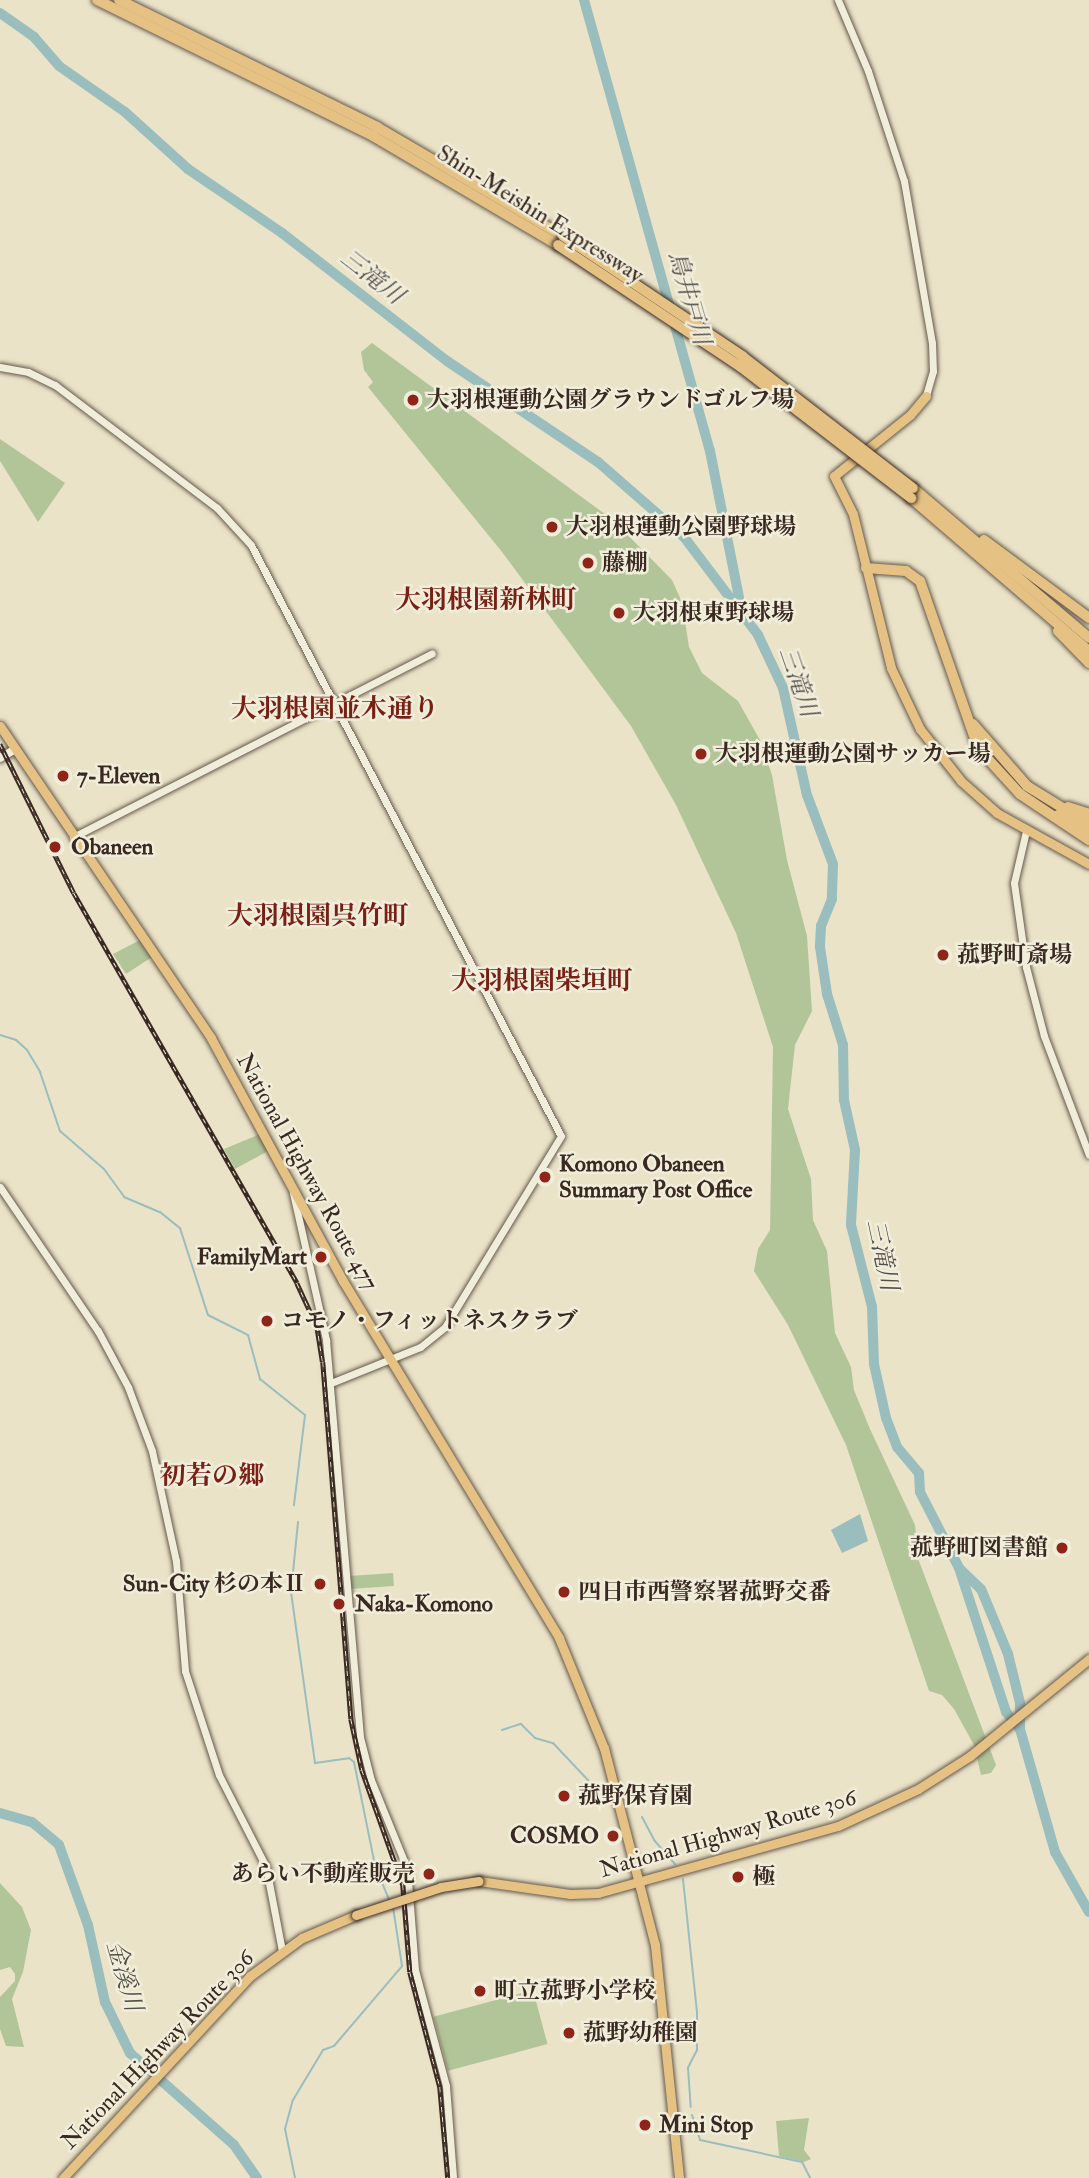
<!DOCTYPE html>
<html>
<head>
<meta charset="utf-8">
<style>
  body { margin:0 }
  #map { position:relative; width:1089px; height:2178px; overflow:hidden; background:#eae3c8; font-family:"IM FELL Double Pica","Noto Serif JP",serif }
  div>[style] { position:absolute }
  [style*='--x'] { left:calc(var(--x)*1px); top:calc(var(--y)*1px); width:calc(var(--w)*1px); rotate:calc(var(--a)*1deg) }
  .green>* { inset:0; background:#b2c599; transform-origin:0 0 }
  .water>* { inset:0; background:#9abdbd }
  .stream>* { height:2px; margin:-1px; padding:0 1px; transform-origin:1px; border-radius:1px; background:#9abdbd }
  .river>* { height:10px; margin:-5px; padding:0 5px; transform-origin:5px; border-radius:5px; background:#9abdbd }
  .roads { filter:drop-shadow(0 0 2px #66584b) drop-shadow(0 0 2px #66584b) }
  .tertiary>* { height:7px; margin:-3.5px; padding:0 3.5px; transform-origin:3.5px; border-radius:3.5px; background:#f1eddb }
  .secondary>* { height:8px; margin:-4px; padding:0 4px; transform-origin:4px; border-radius:4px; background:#f1eddb }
  .trunk>* { height:9px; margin:-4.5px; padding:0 4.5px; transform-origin:4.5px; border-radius:4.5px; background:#e5c284 }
  .motorway>* { height:10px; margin:-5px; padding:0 5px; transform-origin:5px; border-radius:5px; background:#e5c284 }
  .rail>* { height:4.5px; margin-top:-2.25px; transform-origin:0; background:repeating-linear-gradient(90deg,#f1eddb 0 5px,#3a2921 0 10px); box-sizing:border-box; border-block:2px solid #3a2921 }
  .bridges { filter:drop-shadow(0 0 2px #3a2921) drop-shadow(0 0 2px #3a2921) }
  .trunk-bridge>* { height:9px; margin:-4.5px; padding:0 4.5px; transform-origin:4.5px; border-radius:4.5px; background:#e5c284 }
  .motorway-bridge>* { height:10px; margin:-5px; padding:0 5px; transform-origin:5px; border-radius:5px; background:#e5c284 }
  .dots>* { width:19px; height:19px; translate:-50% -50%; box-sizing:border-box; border:4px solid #f1eddb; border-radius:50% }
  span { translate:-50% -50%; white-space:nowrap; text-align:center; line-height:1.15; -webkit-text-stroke:5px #f1eddb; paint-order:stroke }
  .street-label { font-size:23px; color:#3a2921 }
  .poi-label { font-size:23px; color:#3a2921; font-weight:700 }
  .left { translate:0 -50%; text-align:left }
  .right { translate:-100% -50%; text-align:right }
  .water-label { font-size:24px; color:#524e48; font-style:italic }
  .quarter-label { font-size:26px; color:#7a1f14; font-weight:700 }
</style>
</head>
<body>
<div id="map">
  <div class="green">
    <i style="clip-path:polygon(372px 343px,613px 520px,672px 580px,682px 602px,689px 647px,702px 673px,738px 701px,760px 740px,772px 775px,787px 860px,807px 936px,812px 1011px,795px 1045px,788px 1109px,811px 1179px,813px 1220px,827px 1251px,835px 1333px,851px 1367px,854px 1390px,870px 1429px,915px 1525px,919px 1561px,996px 1765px,991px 1773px,981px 1775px,974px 1745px,954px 1709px,942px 1695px,929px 1691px,846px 1445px,788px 1325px,754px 1271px,758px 1249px,770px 1230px,773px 1047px,736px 933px,676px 805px,631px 726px,502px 552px,368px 387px,373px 382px,364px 370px,361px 352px)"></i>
    <i style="clip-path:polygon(0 439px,65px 483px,38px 522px,0 461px)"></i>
    <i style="clip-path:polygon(140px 940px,152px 957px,126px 974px,113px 954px)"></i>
    <i style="clip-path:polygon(260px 1134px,268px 1151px,235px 1169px,224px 1149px)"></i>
    <i style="left:393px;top:1573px;width:13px;height:44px;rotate:86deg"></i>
    <i style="clip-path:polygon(0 1883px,22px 1907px,31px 1930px,23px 1972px,12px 1999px,24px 2047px,6px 2046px,0 2029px,0 1997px,15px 1981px,15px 1974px,10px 1967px,0 1970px)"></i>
    <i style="left:533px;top:1990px;width:56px;height:103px;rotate:75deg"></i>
    <i style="clip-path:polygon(809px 2118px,804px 2150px,811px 2159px,804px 2162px,779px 2156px,776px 2121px)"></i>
  </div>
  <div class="water">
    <i style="clip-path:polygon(860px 1514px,868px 1541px,842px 1553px,831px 1530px)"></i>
  </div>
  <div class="stream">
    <i style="--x:0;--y:1035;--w:17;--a:17"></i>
    <i style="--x:16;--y:1040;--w:15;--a:42"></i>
    <i style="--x:27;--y:1050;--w:26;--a:59"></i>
    <i style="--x:40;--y:1072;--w:62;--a:71.3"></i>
    <i style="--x:60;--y:1131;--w:58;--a:40.8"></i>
    <i style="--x:104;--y:1169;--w:34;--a:54"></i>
    <i style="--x:124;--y:1197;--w:39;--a:23"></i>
    <i style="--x:160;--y:1212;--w:26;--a:39"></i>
    <i style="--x:180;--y:1228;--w:91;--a:72.2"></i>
    <i style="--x:208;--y:1315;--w:45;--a:26.6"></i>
    <i style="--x:248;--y:1335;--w:46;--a:74.7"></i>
    <i style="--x:260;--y:1379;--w:58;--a:38.7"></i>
    <i style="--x:305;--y:1415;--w:91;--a:97"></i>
    <i style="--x:298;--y:1522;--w:70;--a:95.7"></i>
    <i style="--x:291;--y:1592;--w:173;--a:82"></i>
    <i style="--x:315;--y:1763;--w:34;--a:-8"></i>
    <i style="--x:349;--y:1758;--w:6;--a:39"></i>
    <i style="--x:354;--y:1762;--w:105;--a:78.5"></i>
    <i style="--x:375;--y:1865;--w:37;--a:68"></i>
    <i style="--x:502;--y:1730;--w:20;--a:-18"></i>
    <i style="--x:521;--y:1724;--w:20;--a:45"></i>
    <i style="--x:535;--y:1738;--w:19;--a:16"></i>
    <i style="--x:553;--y:1743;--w:70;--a:46.7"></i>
    <i style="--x:628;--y:1796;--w:9;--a:36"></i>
    <i style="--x:642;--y:1817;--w:26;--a:62"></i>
    <i style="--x:654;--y:1840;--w:32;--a:49"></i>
    <i style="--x:683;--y:1879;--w:134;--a:84"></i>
    <i style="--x:697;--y:2012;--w:38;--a:90"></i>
    <i style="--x:697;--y:2050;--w:20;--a:117"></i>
    <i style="--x:688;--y:2068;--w:39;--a:86"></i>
    <i style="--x:692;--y:2115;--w:26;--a:72"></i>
    <i style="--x:700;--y:2140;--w:104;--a:12.2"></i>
    <i style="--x:802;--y:2162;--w:18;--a:63"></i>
    <i style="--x:295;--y:2178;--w:50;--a:-101.5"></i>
    <i style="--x:285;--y:2129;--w:30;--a:-75"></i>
    <i style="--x:293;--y:2100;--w:58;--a:-59"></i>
    <i style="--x:323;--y:2050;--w:12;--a:-20"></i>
    <i style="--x:334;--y:2046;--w:105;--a:-49.6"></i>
    <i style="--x:402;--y:1966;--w:60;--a:-98.7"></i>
  </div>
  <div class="river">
    <i style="--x:584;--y:0;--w:468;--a:74.4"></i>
    <i style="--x:710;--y:451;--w:159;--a:78.8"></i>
    <i style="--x:0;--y:13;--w:42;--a:35.2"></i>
    <i style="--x:34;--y:37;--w:38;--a:49"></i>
    <i style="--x:59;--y:66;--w:80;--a:34.9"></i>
    <i style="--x:125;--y:112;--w:85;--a:42.1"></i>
    <i style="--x:188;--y:169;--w:114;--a:34.2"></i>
    <i style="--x:282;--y:233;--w:209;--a:37.8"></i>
    <i style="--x:447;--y:361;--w:182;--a:33.8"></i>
    <i style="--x:598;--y:462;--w:114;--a:41.1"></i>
    <i style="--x:684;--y:537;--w:123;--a:52.9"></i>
    <i style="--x:758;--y:635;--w:59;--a:64.7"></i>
    <i style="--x:783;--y:688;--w:110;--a:77.4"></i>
    <i style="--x:807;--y:795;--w:74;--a:69.4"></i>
    <i style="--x:833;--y:864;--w:35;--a:92"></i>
    <i style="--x:832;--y:899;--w:29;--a:112"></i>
    <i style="--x:821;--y:926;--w:21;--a:93"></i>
    <i style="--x:820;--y:947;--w:48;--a:81.5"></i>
    <i style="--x:827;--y:994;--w:53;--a:72.6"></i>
    <i style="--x:843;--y:1045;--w:55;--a:89"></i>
    <i style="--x:844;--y:1100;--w:51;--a:77.6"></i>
    <i style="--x:855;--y:1150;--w:75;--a:93.1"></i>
    <i style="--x:851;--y:1225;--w:85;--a:75.6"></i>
    <i style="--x:872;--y:1307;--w:57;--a:88"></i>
    <i style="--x:874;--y:1364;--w:55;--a:77.5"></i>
    <i style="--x:886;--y:1418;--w:31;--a:69"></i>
    <i style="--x:897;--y:1447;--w:34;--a:50"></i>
    <i style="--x:919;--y:1473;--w:19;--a:87"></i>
    <i style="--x:920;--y:1492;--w:85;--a:62.8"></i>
    <i style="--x:959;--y:1568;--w:151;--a:71.9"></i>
    <i style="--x:1006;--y:1712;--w:22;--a:51"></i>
    <i style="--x:959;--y:1568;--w:30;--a:44"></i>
    <i style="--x:981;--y:1589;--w:70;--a:67.4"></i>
    <i style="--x:1008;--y:1654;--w:50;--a:76.2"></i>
    <i style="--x:1020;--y:1703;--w:26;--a:90"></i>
    <i style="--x:1020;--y:1729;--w:128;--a:74.1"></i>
    <i style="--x:1055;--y:1852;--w:69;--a:60.5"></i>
    <i style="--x:0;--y:1813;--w:33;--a:16"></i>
    <i style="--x:32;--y:1822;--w:35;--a:40"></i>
    <i style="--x:59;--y:1845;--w:85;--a:70.1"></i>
    <i style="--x:88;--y:1925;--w:79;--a:77.6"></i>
    <i style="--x:105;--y:2002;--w:57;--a:63.9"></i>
    <i style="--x:130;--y:2053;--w:139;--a:41.5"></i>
    <i style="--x:234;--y:2145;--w:40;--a:55.1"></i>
  </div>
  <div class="roads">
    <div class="tertiary">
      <i style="--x:838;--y:0;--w:77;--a:67.1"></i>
      <i style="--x:868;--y:71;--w:116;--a:71.9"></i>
      <i style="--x:904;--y:181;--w:164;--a:80.2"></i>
      <i style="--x:932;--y:343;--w:28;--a:88"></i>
      <i style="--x:933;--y:371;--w:26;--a:106"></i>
      <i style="--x:0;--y:367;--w:28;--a:10"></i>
      <i style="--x:28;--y:372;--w:30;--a:26"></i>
      <i style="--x:55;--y:385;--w:203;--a:37.2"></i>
      <i style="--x:217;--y:508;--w:50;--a:47.4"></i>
      <i style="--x:251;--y:545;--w:667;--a:62.32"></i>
      <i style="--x:561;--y:1136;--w:223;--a:121.3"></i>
      <i style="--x:445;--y:1327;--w:32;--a:141"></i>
      <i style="--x:420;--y:1347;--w:96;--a:158"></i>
      <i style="--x:1026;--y:831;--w:53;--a:103"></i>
      <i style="--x:1014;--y:883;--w:85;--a:81.9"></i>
      <i style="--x:1026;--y:967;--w:71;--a:75.4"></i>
      <i style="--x:1044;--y:1036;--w:127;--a:69.3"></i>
      <i style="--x:73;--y:837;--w:403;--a:-27.1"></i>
      <i style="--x:0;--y:1187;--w:174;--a:55.8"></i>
      <i style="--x:98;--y:1331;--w:64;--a:61.8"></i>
      <i style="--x:128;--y:1387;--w:68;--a:69.4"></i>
      <i style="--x:152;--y:1451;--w:113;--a:77.7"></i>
      <i style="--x:176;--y:1561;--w:110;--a:85.3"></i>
      <i style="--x:185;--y:1671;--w:109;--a:71.9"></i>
      <i style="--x:219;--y:1775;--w:103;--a:62.9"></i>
      <i style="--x:266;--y:1867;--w:86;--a:79.2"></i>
      <i style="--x:293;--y:1193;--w:151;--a:77.3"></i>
      <i style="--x:326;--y:1340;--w:398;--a:85.1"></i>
      <i style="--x:360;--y:1737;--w:44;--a:75.7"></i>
      <i style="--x:371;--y:1780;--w:95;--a:67.8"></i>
      <i style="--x:407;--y:1868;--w:102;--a:85.5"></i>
      <i style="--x:415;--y:1970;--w:120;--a:75"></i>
      <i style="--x:446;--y:2086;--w:92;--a:85.6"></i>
    </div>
    <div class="secondary">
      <i style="--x:0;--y:758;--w:16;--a:-30"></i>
    </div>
    <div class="trunk">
      <i style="--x:926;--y:396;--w:25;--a:130"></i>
      <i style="--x:910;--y:415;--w:97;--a:141.2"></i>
      <i style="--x:834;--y:476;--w:42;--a:63.4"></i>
      <i style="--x:853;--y:514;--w:159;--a:76.1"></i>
      <i style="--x:891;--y:668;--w:68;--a:64.6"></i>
      <i style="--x:920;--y:729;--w:66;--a:51.7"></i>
      <i style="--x:961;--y:781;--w:48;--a:41.6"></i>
      <i style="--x:997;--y:813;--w:105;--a:29"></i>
      <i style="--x:0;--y:726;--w:377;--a:55.9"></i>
      <i style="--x:211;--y:1038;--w:277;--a:61.5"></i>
      <i style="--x:343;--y:1281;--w:417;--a:58.8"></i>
      <i style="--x:559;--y:1638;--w:119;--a:67.8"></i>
      <i style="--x:604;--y:1748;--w:203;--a:75.5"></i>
      <i style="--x:655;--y:1945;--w:234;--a:84.1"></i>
      <i style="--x:479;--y:1881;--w:92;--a:8.1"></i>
      <i style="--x:570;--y:1894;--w:28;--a:-2"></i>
      <i style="--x:598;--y:1893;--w:249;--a:-15.6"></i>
      <i style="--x:838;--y:1826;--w:88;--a:-24.8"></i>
      <i style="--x:918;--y:1789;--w:62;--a:-32.4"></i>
      <i style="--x:970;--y:1756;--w:154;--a:-39.2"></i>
      <i style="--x:63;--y:2178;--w:275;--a:-47.2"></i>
      <i style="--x:250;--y:1976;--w:64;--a:-36.2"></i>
      <i style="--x:302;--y:1938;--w:59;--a:-23.1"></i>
    </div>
    <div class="motorway">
      <i style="--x:97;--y:0;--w:308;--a:26.2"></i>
      <i style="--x:373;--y:136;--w:215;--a:30.5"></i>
      <i style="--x:119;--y:0;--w:288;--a:26.2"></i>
      <i style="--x:377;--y:127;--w:216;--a:30.4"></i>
      <i style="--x:913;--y:488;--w:231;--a:40.4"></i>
      <i style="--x:911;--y:498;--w:235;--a:40.7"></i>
      <i style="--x:984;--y:540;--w:131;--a:36.6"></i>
      <i style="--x:866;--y:568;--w:40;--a:4.3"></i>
      <i style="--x:906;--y:571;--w:17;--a:36"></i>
      <i style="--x:920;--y:581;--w:177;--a:70.8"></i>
      <i style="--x:978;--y:748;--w:62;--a:47.6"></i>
      <i style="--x:1020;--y:794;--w:83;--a:33.7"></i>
      <i style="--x:1058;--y:631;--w:45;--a:45.9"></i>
      <i style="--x:973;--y:724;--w:82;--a:48.9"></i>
      <i style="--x:1027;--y:786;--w:73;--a:31.5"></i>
      <i style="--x:1068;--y:807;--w:22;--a:18"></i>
      <i style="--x:1058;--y:815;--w:35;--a:27"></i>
    </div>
  </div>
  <div class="rail">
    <i style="--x:0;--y:744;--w:166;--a:63.6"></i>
    <i style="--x:74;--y:893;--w:449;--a:60.2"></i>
    <i style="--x:297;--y:1283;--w:47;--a:65.1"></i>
    <i style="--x:317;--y:1326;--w:36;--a:81"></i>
    <i style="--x:323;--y:1362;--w:358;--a:85.5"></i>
    <i style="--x:351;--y:1719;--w:52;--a:77.8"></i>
    <i style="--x:362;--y:1770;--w:122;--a:70.4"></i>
    <i style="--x:403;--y:1885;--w:87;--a:85.4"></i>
    <i style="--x:410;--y:1972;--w:119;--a:75.4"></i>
    <i style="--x:440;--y:2087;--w:91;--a:85"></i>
  </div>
  <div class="bridges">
    <div class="trunk-bridge">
      <i style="--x:356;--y:1915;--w:89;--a:-18.2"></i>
      <i style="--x:441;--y:1887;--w:38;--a:-9"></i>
    </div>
    <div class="motorway-bridge">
      <i style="--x:563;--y:236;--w:216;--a:33.8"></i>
      <i style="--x:742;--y:356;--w:216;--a:37.7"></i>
      <i style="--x:558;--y:245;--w:220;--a:33.7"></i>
      <i style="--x:741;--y:367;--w:215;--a:37.6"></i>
    </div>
  </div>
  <div class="dots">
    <i style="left:413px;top:400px;background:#8f2418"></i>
    <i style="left:552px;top:527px;background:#8f2418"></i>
    <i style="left:588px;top:563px;background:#8f2418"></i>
    <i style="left:619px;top:613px;background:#8f2418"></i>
    <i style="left:701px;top:754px;background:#8f2418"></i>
    <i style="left:63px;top:776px;background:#8f2418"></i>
    <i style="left:55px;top:847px;background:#8f2418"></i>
    <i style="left:943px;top:955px;background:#8f2418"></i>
    <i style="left:545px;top:1177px;background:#8f2418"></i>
    <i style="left:321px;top:1257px;background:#8f2418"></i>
    <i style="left:267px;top:1321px;background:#8f2418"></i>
    <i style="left:1062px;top:1548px;background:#8f2418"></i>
    <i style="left:320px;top:1584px;background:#8f2418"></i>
    <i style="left:564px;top:1592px;background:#8f2418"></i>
    <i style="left:339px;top:1604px;background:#8f2418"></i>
    <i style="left:564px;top:1796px;background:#8f2418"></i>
    <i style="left:613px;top:1836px;background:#8f2418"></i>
    <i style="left:429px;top:1874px;background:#8f2418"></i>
    <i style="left:738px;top:1877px;background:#8f2418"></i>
    <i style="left:480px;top:1991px;background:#8f2418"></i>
    <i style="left:569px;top:2033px;background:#8f2418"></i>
    <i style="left:645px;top:2125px;background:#8f2418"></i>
  </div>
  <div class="street-label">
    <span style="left:540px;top:214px;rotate:32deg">Shin-Meishin Expressway</span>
    <span style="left:307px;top:1172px;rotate:61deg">National Highway Route 477</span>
    <span style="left:728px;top:1834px;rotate:-16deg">National Highway Route 306</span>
    <span style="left:158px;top:2050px;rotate:-46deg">National Highway Route 306</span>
  </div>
  <div class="poi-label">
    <span class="left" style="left:427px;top:400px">大羽根運動公園グラウンドゴルフ場</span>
    <span class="left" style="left:566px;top:527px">大羽根運動公園野球場</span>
    <span class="left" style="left:602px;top:563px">藤棚</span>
    <span class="left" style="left:633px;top:613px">大羽根東野球場</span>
    <span class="left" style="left:715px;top:754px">大羽根運動公園サッカー場</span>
    <span class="left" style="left:77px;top:776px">7-Eleven</span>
    <span class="left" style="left:71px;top:847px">Obaneen</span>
    <span class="left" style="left:957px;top:955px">菰野町斎場</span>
    <span class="left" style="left:559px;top:1177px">Komono Obaneen<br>Summary Post Office</span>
    <span class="right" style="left:307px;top:1257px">FamilyMart</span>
    <span class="left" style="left:281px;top:1321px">コモノ・フィットネスクラブ</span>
    <span class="right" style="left:1048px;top:1548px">菰野町図書館</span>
    <span class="right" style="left:306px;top:1584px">Sun-City 杉の本Ⅱ</span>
    <span class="left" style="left:578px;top:1592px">四日市西警察署菰野交番</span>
    <span class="left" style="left:355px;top:1604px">Naka-Komono</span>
    <span class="left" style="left:578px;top:1796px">菰野保育園</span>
    <span class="right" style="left:599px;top:1836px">COSMO</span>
    <span class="right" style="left:415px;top:1874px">あらい不動産販売</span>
    <span class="left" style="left:752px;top:1877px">極</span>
    <span class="left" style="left:494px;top:1991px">町立菰野小学校</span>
    <span class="left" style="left:583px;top:2033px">菰野幼稚園</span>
    <span class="left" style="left:659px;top:2125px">Mini Stop</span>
  </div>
  <div class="water-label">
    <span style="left:372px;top:277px;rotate:38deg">三滝川</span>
    <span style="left:689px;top:298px;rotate:74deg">鳥井戸川</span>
    <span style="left:798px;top:682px;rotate:71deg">三滝川</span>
    <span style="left:882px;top:1255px;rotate:78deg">三滝川</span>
    <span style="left:124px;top:1976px;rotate:74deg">金溪川</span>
  </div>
  <div class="quarter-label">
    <span style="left:486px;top:601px">大羽根園新林町</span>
    <span style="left:335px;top:710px">大羽根園並木通り</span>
    <span style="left:318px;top:917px">大羽根園呉竹町</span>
    <span style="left:542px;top:982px">大羽根園柴垣町</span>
    <span style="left:212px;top:1477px">初若の郷</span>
  </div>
</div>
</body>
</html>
